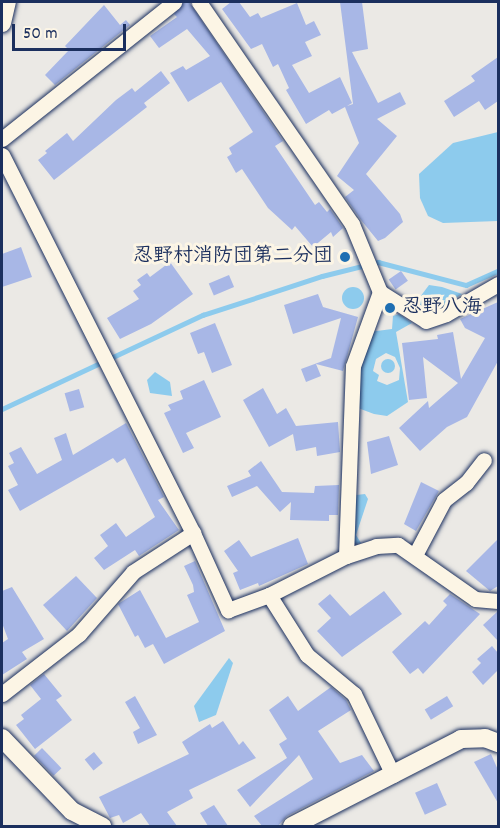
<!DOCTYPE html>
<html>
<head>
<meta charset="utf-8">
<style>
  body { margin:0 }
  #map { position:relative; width:500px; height:828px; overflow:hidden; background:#ebe9e5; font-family:Dekko,"Klee One",sans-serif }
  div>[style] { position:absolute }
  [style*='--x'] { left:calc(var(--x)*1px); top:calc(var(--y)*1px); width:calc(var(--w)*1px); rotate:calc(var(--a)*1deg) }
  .water>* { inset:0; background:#8dcbed }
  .round { border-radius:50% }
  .stream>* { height:4.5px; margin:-2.25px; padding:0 2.25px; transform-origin:2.25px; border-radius:2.25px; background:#8dcbed }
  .building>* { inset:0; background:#a8b7e6; transform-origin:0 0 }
  .roads { filter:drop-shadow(0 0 2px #1b2f5e) drop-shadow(0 0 2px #1b2f5e) }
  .minor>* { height:15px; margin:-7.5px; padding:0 7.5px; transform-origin:7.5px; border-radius:7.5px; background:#fcf5e5 }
  .tertiary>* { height:18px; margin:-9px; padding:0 9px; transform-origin:9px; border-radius:9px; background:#fcf5e5 }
  .dots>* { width:16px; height:16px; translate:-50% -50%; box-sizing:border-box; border:3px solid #fcf5e5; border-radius:50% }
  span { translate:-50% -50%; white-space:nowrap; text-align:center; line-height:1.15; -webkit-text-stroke:6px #fcf5e5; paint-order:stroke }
  .poi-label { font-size:20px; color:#1b2f5e; font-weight:700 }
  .right { translate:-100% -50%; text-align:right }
  .left { translate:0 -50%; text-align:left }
  .frame { position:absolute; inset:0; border:3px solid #1b2f5e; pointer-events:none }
  .scale { position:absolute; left:12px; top:24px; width:114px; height:27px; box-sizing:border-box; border:3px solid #1b2f5e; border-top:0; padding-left:8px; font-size:18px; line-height:21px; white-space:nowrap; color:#1b2f5e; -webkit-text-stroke:4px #fcf5e5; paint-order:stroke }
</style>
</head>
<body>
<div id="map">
  <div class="water">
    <i style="clip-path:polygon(498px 132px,498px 221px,443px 223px,428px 216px,420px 198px,419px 174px,453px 143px)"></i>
    <i style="clip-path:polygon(429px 285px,442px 287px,462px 294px,430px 315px,414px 305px)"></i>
    <i class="round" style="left:342px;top:287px;width:22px;height:22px"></i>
    <i style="clip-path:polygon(evenodd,399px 314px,412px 323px,396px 332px,408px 402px,387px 416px,374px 414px,358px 408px,362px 358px,369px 332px,392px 329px,393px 316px,399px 314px,386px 353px,395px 357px,400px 368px,399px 380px,387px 385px,377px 381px,379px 375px,373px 371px,376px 359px,386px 353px)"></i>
    <i class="round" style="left:381px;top:359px;width:14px;height:14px"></i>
    <i style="clip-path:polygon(155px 372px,170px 382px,172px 396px,150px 393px,147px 380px)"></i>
    <i style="clip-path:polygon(365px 494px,368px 499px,356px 535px,361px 543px,354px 544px,350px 533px,356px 495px)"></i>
    <i style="clip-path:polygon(229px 658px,233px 663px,216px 715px,199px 722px,194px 706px)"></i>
  </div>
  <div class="stream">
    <i style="--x:2;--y:409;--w:222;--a:-25.1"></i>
    <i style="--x:203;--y:315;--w:125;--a:-18.1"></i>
    <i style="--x:322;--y:276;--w:58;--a:-14"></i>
    <i style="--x:378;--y:262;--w:91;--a:14.6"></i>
    <i style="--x:466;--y:285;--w:35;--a:-24"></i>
  </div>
  <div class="building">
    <i style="clip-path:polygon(184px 2px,189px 2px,283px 141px,275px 146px,315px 205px,319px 202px,327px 212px,330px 209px,343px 228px,333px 237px,331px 232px,313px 247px,295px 226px,292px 230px,268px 208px,242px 169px,236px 173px,227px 157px,232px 154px,229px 148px,253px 132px,221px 82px,188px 102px,170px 73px,183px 66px,186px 70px,210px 56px,187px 29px,159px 48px,150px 36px,177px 17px,174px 14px)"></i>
    <i style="clip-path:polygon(231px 2px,239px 2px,250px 17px,258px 13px,261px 18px,297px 3px,306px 25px,314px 21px,321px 35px,305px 42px,312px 56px,292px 65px,309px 93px,340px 77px,352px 103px,347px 106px,353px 104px,340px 2px,362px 2px,368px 49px,352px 52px,378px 103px,400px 92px,406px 104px,377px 119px,397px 136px,366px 174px,400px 214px,403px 222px,385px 238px,378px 241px,361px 220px,345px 197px,354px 190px,337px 176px,359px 143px,345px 107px,332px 114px,329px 110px,306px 124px,286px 90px,289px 88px,278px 64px,273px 67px,262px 44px,251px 49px,222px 9px)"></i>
    <i style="clip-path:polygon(104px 5px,120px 25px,126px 20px,130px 25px,55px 85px,45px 75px,69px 50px,65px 46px)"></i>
    <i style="clip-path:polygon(498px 57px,498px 101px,485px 110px,479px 101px,454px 117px,444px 101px,475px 81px,471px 76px)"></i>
    <i style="clip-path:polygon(161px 71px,170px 83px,144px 103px,147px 107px,54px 180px,38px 160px,47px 153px,45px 151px,67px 133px,73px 141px,116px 100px,132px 88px,135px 92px)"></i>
    <i style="clip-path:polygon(21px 247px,32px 277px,2px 287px,2px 254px)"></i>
    <i style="clip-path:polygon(170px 262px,193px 294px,151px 324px,120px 339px,107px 318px,139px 299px,133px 291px,141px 285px,137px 280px,147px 273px,150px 277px)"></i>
    <i style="left:401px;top:271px;width:12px;height:15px;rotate:55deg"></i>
    <i style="left:229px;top:275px;width:13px;height:22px;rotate:67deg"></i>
    <i style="clip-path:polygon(318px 294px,323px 307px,358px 317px,343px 371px,316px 364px,321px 376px,306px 382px,301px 369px,331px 358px,341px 318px,293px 334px,284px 305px)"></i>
    <i style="clip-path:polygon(498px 302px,498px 361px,467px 417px,447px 427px,420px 451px,399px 428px,428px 401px,429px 408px,458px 383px,423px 357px,427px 398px,409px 400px,402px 343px,438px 339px,437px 335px,453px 332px,461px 379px,485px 338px,465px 328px,460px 319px)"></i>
    <i style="clip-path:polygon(215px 323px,232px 365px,212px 373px,204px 352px,198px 354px,190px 333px)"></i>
    <i style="clip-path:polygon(204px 380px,221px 417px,186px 433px,194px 448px,183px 453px,164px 413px,171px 410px,168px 405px,183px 399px,180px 391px)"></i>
    <i style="clip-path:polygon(263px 388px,277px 414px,286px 408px,296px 426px,338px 422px,340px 452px,317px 456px,316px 447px,296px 451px,293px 434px,269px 447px,243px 400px)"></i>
    <i style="left:79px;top:389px;width:19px;height:15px;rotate:74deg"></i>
    <i style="clip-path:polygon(126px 423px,164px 497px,158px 500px,179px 530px,139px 556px,135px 550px,104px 570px,94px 558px,108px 546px,100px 535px,116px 523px,126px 537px,155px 517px,125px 458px,117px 463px,113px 458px,20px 511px,8px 490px,18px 485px,8px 466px,14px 463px,9px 453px,21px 447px,37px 474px,62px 460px,54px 438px,66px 433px,73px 455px)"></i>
    <i style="clip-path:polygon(389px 436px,398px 465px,371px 474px,367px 442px)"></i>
    <i style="clip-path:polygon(261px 461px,282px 492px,314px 493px,315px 486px,339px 485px,338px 515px,329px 515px,329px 521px,290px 520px,291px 502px,280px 512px,257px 486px,232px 497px,227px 486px,251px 476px,248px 471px)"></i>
    <i style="clip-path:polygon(421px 482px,439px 491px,416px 531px,404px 524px)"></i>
    <i style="clip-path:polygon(298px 538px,308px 564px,259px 586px,258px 583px,240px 590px,233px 573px,238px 571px,224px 551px,239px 540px,251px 557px)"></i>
    <i style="clip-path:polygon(498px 539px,498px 586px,490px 591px,466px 571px)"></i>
    <i style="clip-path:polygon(195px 561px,225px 631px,164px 664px,153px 644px,145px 648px,138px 635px,135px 637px,118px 604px,140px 590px,166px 638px,199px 622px,187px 595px,194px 592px,193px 585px,184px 566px)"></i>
    <i style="clip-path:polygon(76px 576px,97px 598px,67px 631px,43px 605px)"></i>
    <i style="clip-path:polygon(12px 587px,44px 639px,22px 652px,27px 659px,2px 675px,2px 643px,8px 639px,2px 623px,2px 591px)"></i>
    <i style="clip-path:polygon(384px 591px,402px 614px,342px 657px,317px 631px,331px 618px,318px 604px,330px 594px,350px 616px)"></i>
    <i style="clip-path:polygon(450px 594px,480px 614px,423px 674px,418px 668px,410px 674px,392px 652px,425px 621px,429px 625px,447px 605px,443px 601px)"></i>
    <i style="clip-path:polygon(498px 611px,498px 641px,483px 625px)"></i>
    <i style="clip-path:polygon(492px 646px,498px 653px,498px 670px,483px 685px,472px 672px,481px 663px,477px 659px)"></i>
    <i style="clip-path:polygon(44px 674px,62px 696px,56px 700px,72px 720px,35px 749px,16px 725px,24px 719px,21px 715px,41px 699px,30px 685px)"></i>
    <i style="clip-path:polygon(331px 687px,346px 700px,351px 710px,318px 731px,340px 763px,362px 755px,374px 771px,287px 816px,278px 826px,262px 826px,254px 816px,313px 779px,299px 755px,250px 807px,237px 790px,287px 758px,279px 744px,287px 739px,269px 710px,288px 696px,298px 711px)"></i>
    <i style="clip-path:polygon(135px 696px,157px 735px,138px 744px,133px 732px,140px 728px,125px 702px)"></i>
    <i style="left:447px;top:696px;width:12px;height:26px;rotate:59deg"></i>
    <i style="clip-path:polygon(223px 721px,239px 745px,243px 741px,256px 758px,189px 790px,193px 798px,167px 812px,177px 826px,150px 826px,141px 813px,123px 823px,119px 815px,110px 818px,99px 797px,189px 754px,182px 742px,210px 724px,212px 728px)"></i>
    <i style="left:42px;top:748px;width:28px;height:11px;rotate:46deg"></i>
    <i style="left:94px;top:752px;width:14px;height:12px;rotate:51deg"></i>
    <i style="clip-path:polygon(491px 754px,498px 770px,498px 803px,474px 762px)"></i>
    <i style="left:437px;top:783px;width:24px;height:24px;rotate:66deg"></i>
    <i style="clip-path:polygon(214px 805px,228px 826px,208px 826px,200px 813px)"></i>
  </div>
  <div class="roads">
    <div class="minor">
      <i style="--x:2;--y:139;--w:220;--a:-38.5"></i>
      <i style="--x:2;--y:155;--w:424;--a:63.2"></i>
      <i style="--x:193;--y:533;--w:85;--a:65.6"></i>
      <i style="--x:228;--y:610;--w:44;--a:-20.1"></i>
      <i style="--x:269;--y:595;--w:86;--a:-26.9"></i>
      <i style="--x:346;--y:556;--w:190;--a:-87.9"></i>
      <i style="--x:353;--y:366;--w:79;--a:-70"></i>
      <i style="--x:380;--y:292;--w:74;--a:-112.4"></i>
      <i style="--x:352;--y:224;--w:270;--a:-124.6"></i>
      <i style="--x:380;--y:292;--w:54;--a:32.2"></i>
      <i style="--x:426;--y:321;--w:21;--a:-19"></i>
      <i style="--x:446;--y:314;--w:60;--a:-30"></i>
      <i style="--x:415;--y:555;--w:62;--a:-62.2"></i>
      <i style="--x:444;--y:500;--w:28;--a:-38"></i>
      <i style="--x:466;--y:483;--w:29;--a:-52"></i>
      <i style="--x:346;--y:556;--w:32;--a:-18"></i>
      <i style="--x:376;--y:546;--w:22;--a:-3"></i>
      <i style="--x:398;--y:545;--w:94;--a:35"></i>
      <i style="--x:475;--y:599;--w:23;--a:5"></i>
      <i style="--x:269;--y:595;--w:71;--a:57.7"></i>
      <i style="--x:307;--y:655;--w:61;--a:39.7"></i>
      <i style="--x:354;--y:694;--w:90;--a:64.3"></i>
      <i style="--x:2;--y:694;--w:98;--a:-37.9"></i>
      <i style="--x:79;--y:634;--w:82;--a:-48.9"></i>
      <i style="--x:133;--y:572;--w:72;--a:-33"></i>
    </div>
    <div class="tertiary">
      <i style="--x:2;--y:23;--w:22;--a:-77"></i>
      <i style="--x:2;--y:738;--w:101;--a:46.2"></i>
      <i style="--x:72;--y:811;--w:34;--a:27"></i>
      <i style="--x:292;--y:826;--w:190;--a:-27.2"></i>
      <i style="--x:461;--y:739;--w:24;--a:-2"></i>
      <i style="--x:485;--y:738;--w:14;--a:21"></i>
    </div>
  </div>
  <div class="dots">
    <i style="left:345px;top:257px;background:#1f6fb2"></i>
    <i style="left:390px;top:308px;background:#1f6fb2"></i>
  </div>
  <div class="poi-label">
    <span class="right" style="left:333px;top:257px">忍野村消防団第二分団</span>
    <span class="left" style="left:402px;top:308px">忍野八海</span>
  </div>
  <div class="frame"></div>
  <div class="scale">50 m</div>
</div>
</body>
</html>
